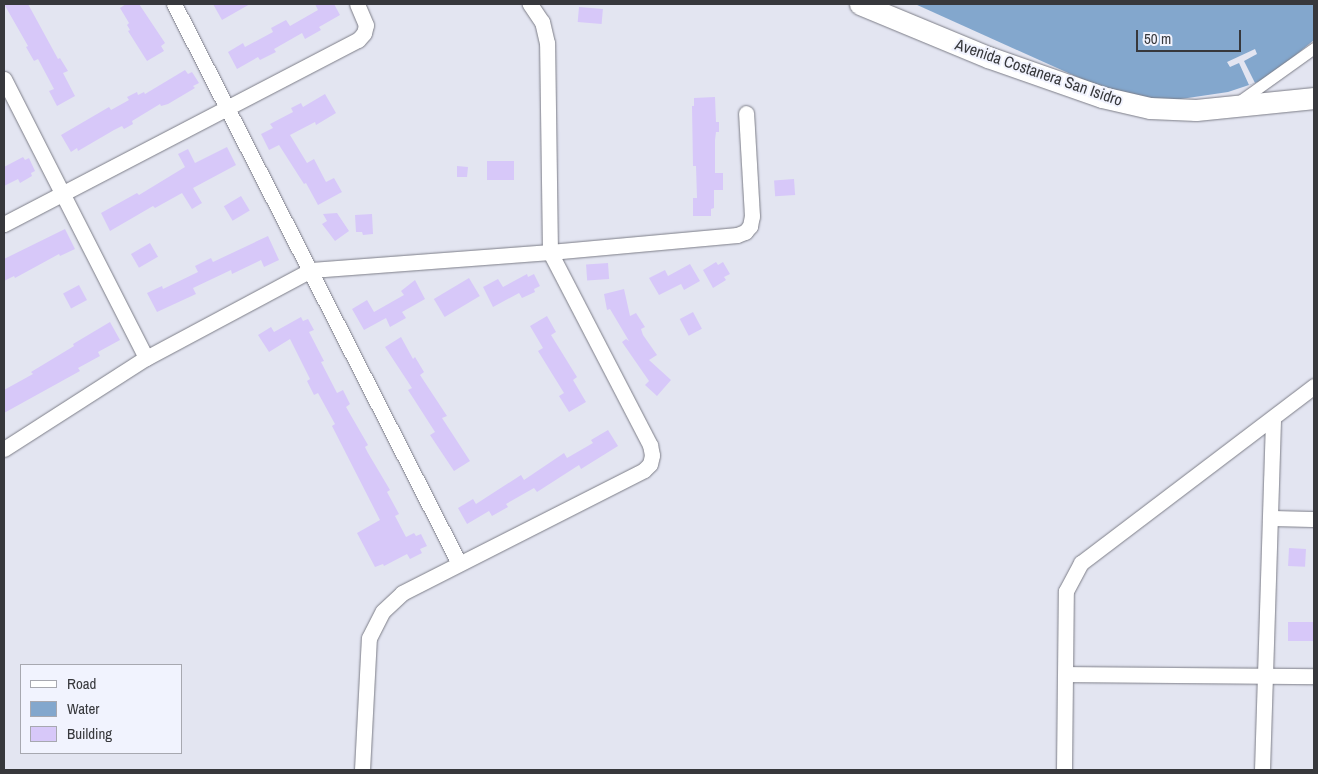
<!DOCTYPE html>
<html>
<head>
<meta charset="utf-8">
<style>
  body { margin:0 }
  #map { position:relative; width:1318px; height:774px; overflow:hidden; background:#e3e5f1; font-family:"Archivo Narrow",sans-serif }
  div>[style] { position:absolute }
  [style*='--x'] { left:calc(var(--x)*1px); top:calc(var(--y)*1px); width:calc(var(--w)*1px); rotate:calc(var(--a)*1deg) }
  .water>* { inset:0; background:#83a7cd }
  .pier>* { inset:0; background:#e3e5f1 }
  .building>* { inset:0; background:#d7c8f9; transform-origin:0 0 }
  .roads { filter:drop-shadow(0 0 1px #7c7d87) drop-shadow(0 0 1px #7c7d87) }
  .pedestrian>* { height:11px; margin:-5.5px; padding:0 5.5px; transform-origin:5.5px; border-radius:5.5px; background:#fff }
  .minor>* { height:15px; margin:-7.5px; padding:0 7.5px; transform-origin:7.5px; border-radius:7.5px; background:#fff }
  .secondary>* { height:21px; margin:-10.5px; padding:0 10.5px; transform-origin:10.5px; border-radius:10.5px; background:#fff }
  span { translate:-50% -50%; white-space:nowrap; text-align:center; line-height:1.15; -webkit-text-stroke:4px #f1f3fe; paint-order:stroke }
  .street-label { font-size:16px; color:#37383c }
  .frame { position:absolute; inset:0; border:5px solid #37383c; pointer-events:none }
  .legend { position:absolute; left:20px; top:664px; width:162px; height:90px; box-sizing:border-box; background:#f1f3fe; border:1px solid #a7a8b0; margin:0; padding:6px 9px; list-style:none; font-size:15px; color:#37383c }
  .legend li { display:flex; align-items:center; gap:10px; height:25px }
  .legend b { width:25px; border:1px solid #a7a8b0 }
  .scale { position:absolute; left:1136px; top:30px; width:105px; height:22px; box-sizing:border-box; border:2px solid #37383c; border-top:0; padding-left:6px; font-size:15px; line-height:18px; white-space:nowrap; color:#37383c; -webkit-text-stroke:4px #f1f3fe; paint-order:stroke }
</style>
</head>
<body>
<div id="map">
  <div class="water">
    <i style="clip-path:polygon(915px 4px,1314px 4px,1314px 40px,1268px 78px,1255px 83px,1228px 92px,1174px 100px,1145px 99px,1106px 90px)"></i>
  </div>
  <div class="pier">
    <i style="clip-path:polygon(1255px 49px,1257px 54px,1244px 61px,1255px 83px,1249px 85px,1239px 63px,1230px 67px,1227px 62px)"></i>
  </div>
  <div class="building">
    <i style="clip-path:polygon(4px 4px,28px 4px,58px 59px,60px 58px,68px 71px,63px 73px,75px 96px,57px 106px,49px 91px,54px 89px,38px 59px,34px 61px,26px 47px,28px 46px)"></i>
    <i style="clip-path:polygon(126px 4px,139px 4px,165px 43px,161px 46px,164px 51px,147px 61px,128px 31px,130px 30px,127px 25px,129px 23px,120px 8px)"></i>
    <i style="clip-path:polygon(213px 4px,250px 4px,222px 20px)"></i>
    <i style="clip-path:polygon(315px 4px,334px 4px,340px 15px,319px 27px,321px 30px,305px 39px,302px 33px,274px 49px,276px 52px,260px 60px,258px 57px,237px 69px,228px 52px,243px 43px,245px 47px,273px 32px,271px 28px,286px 20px,290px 26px,318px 10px)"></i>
    <i style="left:579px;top:7px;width:24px;height:15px;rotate:5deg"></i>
    <i style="clip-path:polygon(185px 70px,188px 74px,192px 72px,199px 83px,193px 86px,195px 88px,168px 104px,161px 106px,160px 104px,132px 121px,133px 124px,124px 129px,122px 126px,114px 130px,78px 151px,77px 148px,71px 152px,61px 135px,109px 107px,111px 110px,129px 100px,127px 97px,137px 92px,138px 95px,144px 92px,145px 94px)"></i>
    <i style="clip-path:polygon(325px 94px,336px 113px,316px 125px,315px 122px,290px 135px,307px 163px,314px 159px,326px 182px,334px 178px,342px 192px,318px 205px,306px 183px,304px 184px,279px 145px,269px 150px,261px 134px,273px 128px,270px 124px,293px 112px,291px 108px,301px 103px,303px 107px)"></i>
    <i style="clip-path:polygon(715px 97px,716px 122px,719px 122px,719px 132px,716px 132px,715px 140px,715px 173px,723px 173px,723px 190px,714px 190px,714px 208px,711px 209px,711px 216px,693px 216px,693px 198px,697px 198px,696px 166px,693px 166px,692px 106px,694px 106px,694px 98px)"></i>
    <i style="clip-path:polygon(227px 147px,236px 165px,193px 188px,202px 203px,192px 209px,182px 193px,155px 208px,153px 206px,110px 231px,101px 213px,137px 193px,139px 195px,185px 167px,178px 154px,188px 149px,195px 163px)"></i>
    <i style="clip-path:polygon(23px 157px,25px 160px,29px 158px,35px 171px,31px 173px,32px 176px,20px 183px,18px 179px,4px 186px,4px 167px)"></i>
    <i style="left:514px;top:161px;width:19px;height:27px;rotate:90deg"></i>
    <i style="clip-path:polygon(457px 166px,468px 167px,467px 177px,457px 177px)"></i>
    <i style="left:794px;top:179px;width:16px;height:20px;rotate:86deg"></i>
    <i style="left:241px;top:196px;width:17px;height:20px;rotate:59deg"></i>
    <i style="clip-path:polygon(337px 213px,349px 231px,335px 241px,322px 224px,327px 221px,323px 214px)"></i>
    <i style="clip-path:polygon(372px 214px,373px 234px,363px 235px,362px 232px,356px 232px,355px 215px)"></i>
    <i style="clip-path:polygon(65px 229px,75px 249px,60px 256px,59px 254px,15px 278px,14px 276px,4px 281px,4px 259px)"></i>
    <i style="clip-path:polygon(268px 236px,279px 260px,264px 267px,261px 260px,232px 274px,231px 270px,193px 288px,196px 294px,157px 312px,147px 293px,162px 286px,163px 289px,198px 272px,195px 266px,211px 258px,213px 262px)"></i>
    <i style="left:150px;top:243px;width:16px;height:22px;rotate:60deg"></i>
    <i style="clip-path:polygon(716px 262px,718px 265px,723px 262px,730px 274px,724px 277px,726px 280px,713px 288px,703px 270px)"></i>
    <i style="left:608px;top:263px;width:16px;height:22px;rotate:86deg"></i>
    <i style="clip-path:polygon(690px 264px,700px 281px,684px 290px,681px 284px,659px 295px,649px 278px,665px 270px,668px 276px)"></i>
    <i style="clip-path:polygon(527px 274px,528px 277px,534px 274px,540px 286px,534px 289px,535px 292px,522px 298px,519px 293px,493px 307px,483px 287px,498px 279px,503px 287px)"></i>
    <i style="left:469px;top:278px;width:21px;height:41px;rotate:59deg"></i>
    <i style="clip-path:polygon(415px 280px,425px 299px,402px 312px,406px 318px,390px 327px,386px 318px,364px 330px,352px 309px,367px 300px,374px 312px,404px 295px,401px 291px)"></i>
    <i style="left:79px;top:285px;width:17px;height:18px;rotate:62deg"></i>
    <i style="clip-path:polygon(624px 289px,630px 316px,636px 313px,645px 327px,641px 329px,643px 335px,657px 355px,649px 360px,671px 380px,657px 396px,645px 385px,649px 381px,622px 342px,626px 339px,629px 341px,610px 309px,607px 310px,604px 294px)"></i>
    <i style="left:693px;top:312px;width:19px;height:15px;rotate:62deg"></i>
    <i style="clip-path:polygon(547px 316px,556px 332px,551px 335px,577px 377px,573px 380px,586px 402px,569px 412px,559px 396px,564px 393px,538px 351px,543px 348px,530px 326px)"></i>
    <i style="clip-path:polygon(301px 317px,303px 321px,308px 319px,314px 330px,309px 332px,324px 361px,321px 362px,337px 393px,343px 390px,350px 404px,346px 407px,368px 445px,365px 447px,368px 453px,390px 490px,387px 492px,399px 514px,395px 516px,406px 537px,414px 533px,416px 536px,421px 534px,427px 546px,420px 549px,422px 553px,410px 559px,407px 554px,384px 566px,383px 564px,375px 567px,357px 533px,380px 520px,332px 426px,335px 424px,318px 393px,314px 395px,307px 381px,310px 379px,290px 339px,269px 352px,258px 335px,271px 327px,274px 332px)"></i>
    <i style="clip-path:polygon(110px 322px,120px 340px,98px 352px,100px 356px,78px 368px,80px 371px,4px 413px,4px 390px,33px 374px,31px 372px,74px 346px,73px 344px)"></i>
    <i style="clip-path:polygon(401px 337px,413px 359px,415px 357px,424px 372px,420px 375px,447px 416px,442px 418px,470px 461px,454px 471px,430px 435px,435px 432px,408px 390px,412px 388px,385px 347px)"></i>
    <i style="clip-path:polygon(608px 430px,618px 446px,581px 469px,579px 465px,537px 492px,534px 488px,506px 504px,508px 507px,492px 516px,489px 511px,467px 524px,458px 508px,473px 499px,476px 504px,521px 475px,524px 480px,564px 453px,567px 458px,593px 443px,591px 440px)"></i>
    <i style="left:1289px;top:548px;width:17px;height:18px;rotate:3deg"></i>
    <i style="left:1288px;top:622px;width:26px;height:19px"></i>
  </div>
  <div class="roads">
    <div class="pedestrian">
      <i style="--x:1237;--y:103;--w:95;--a:-35.5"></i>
    </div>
    <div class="minor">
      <i style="--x:174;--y:4;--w:627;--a:62.99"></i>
      <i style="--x:4;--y:79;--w:313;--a:63"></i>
      <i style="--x:4;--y:224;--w:399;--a:-27.5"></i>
      <i style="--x:358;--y:40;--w:9;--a:-49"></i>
      <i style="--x:364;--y:33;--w:8;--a:-76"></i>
      <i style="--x:366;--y:25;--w:23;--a:-113"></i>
      <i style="--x:4;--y:449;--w:169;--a:-32.7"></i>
      <i style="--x:146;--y:358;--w:187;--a:-28.1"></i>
      <i style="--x:311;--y:270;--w:240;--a:-4.3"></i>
      <i style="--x:550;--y:252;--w:188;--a:-5.2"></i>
      <i style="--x:737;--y:235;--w:9;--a:-21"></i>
      <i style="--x:745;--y:232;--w:8;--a:-50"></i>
      <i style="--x:750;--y:226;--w:10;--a:-79"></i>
      <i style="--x:752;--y:216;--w:103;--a:-93.3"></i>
      <i style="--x:1270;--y:518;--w:44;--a:1.3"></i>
      <i style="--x:1066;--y:674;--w:248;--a:0.5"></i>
      <i style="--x:362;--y:770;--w:132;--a:-87"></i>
      <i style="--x:369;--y:638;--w:30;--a:-63"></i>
      <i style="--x:383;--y:611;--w:26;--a:-43"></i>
      <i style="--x:402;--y:593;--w:271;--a:-26.9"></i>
      <i style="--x:644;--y:470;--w:8;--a:-45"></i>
      <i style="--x:650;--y:464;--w:9;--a:-77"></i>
      <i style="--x:652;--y:455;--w:10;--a:-101"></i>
      <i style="--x:650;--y:445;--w:217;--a:-117.4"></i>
      <i style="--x:550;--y:252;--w:209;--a:-90.8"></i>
      <i style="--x:547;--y:43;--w:22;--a:-103"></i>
      <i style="--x:542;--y:22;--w:22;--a:-124"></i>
      <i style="--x:1064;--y:770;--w:179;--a:-89.4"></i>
      <i style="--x:1066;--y:591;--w:32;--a:-62"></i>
      <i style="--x:1081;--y:563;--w:293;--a:-37.2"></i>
      <i style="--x:1262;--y:770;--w:352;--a:-88.2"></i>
    </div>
    <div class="secondary">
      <i style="--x:860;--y:4;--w:139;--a:22.5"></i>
      <i style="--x:988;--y:57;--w:121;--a:19.3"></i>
      <i style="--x:1102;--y:97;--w:49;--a:12.9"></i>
      <i style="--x:1150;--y:108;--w:46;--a:2.5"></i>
      <i style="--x:1196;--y:110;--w:119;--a:-5.8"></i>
    </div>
  </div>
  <div class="street-label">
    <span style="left:1039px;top:72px;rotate:19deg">Avenida Costanera San Isidro</span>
  </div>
  <div class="frame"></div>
  <ul class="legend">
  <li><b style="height:6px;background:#fff"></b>Road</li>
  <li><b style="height:14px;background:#83a7cd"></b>Water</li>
  <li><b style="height:14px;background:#d7c8f9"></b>Building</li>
  </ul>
  <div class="scale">50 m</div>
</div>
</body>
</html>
